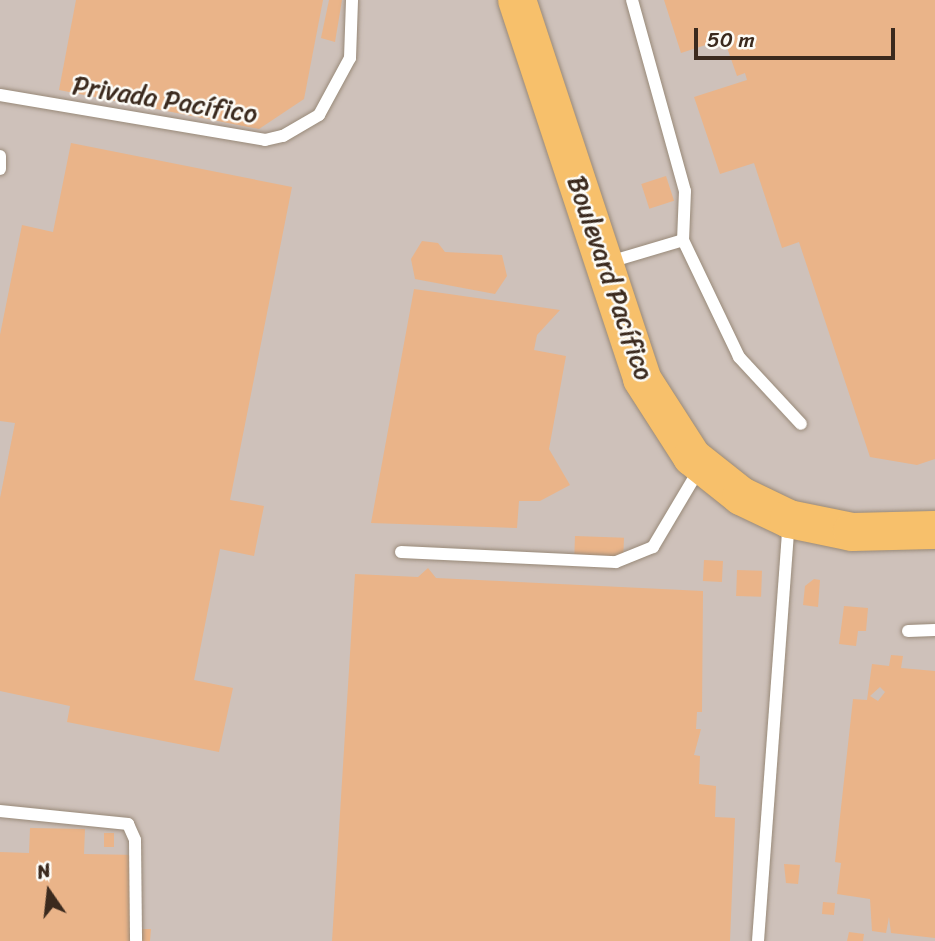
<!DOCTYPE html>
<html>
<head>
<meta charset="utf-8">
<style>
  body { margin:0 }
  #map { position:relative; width:935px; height:941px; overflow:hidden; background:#f6e8d2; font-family:Sriracha,sans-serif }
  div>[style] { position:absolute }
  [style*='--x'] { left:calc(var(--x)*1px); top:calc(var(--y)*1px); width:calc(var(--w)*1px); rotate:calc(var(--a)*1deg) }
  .industrial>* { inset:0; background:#cec1ba; transform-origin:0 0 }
  .building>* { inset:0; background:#eab489; transform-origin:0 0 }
  .roads { filter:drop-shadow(0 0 2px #988978) drop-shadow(0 0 2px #988978) }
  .service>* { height:12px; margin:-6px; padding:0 6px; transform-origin:6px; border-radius:6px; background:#fff }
  .primary>* { height:38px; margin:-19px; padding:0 19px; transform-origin:19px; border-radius:19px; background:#f7c06b }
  span { translate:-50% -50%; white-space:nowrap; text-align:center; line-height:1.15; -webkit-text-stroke:5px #fdfcf7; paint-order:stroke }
  .street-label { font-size:26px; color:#3b2a1e }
  .north { position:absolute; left:14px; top:857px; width:70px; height:70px; -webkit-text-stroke:5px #fdfcf7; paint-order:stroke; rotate:346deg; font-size:19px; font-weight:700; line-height:28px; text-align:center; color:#3b2a1e }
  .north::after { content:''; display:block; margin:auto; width:24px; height:32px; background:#3b2a1e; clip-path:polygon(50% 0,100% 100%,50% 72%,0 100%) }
  .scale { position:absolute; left:694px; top:28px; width:201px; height:32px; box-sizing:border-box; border:4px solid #3b2a1e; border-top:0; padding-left:9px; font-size:21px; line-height:24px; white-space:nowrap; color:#3b2a1e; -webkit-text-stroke:5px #fdfcf7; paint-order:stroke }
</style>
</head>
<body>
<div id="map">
  <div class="industrial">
    <i style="left:0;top:0;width:935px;height:941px"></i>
  </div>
  <div class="building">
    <i style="clip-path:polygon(76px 0,323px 0,304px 99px,259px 129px,59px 90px)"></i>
    <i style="clip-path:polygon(329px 0,342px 0,335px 42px,321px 38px)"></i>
    <i style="clip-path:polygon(664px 0,935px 0,935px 459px,917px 465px,870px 457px,799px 242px,782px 248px,754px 163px,720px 174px,694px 97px,747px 80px,745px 73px,737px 76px,724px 39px,681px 53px)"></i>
    <i style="clip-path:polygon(71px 143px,292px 187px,230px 500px,264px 506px,254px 556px,220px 549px,194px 680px,233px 688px,219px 752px,67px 722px,70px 706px,0 691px,0 498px,15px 423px,0 421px,0 335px,22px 225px,53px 232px)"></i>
    <i style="left:666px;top:176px;width:26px;height:26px;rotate:72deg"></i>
    <i style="clip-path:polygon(422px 241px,438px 243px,445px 252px,502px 255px,507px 276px,495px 294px,415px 279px,411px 259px)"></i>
    <i style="clip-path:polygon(414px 289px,560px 310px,537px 335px,534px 350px,566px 356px,549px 449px,570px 485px,540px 501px,519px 501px,517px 528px,371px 523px)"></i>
    <i style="left:575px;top:536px;width:49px;height:19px;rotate:2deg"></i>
    <i style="left:704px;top:560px;width:19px;height:21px;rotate:3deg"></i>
    <i style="clip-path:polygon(428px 568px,436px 578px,703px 591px,702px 712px,697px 712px,696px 729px,701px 729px,694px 755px,700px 756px,699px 784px,716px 786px,715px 817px,735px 818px,730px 941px,332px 941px,355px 574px,418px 577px)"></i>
    <i style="left:737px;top:570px;width:25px;height:26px;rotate:2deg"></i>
    <i style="clip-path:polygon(814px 579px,820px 580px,818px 607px,803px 605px,805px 586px)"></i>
    <i style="clip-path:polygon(844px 606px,868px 608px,866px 631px,858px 631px,856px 646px,839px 644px)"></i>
    <i style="clip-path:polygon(evenodd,891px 655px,903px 656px,901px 668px,935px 671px,935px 938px,891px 933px,889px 917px,886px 933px,872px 931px,870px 899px,837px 894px,841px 863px,835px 862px,853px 699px,867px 700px,872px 664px,889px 666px,891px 655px,880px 687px,885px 692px,878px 701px,870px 696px,880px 687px)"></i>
    <i style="clip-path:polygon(30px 828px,85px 829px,84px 854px,137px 855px,135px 929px,151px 929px,150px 941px,0 941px,0 852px,29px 853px)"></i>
    <i style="left:104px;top:833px;width:10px;height:14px"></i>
    <i style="clip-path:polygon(784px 864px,800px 865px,798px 884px,786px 883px)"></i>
    <i style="left:823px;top:902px;width:12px;height:12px;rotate:5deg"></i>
    <i style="clip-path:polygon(849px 932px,864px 934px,863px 941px,847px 941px)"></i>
  </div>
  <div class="roads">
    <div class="service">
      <i style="--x:632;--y:0;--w:198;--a:74.5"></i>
      <i style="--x:685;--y:191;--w:49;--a:92.3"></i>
      <i style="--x:683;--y:240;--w:130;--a:64.4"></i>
      <i style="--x:739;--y:357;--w:91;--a:47.2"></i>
      <i style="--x:0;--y:95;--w:269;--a:9.6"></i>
      <i style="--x:265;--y:140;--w:18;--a:-13"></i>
      <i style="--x:283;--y:136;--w:42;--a:-30.3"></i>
      <i style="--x:319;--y:115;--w:65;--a:-61.5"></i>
      <i style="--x:350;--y:58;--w:58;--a:-88"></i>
      <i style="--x:0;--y:156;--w:13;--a:90"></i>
      <i style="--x:606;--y:263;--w:80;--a:-16.6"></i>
      <i style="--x:401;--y:552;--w:215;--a:2.7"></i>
      <i style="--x:616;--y:562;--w:40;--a:-22"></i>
      <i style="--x:653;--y:547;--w:92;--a:-59.3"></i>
      <i style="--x:908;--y:631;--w:27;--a:-2"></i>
      <i style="--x:0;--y:811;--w:129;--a:5.8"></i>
      <i style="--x:128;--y:824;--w:17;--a:66"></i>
      <i style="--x:135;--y:840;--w:101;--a:89.4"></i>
      <i style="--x:758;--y:941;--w:419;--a:-85.8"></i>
    </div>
    <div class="primary">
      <i style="--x:517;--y:0;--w:399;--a:71.7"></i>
      <i style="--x:642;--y:379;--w:93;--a:57.3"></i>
      <i style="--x:692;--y:457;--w:63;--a:38.5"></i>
      <i style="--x:741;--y:496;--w:53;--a:25.6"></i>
      <i style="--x:789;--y:519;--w:64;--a:11.7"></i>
      <i style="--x:852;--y:532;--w:83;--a:-1.4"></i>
    </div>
  </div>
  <div class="street-label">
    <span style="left:165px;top:100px;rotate:9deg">Privada Pacífico</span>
    <span style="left:610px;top:278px;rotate:71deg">Boulevard Pacífico</span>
  </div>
  <div class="north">N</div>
  <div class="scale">50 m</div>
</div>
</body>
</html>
